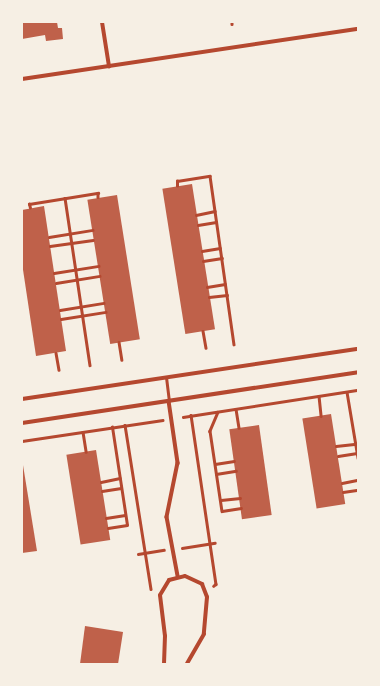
<!DOCTYPE html>
<html>
<head>
<meta charset="utf-8">
<style>
  body { margin:0 }
  #map { position:relative; width:380px; height:686px; overflow:hidden; background:#f6efe4; font-family:Quicksand,sans-serif }
  div>[style] { position:absolute }
  [style*='--x'] { left:calc(var(--x)*1px); top:calc(var(--y)*1px); width:calc(var(--w)*1px); rotate:calc(var(--a)*1deg) }
  .building>* { inset:0; background:#bf614a; transform-origin:0 0 }
  .path>* { height:2.5px; margin:-1.25px; padding:0 1.25px; transform-origin:1.25px; border-radius:1.25px; background:#b5482f }
  .service>* { height:3px; margin:-1.5px; padding:0 1.5px; transform-origin:1.5px; border-radius:1.5px; background:#b5482f }
  .pedestrian>* { height:3.5px; margin:-1.75px; padding:0 1.75px; transform-origin:1.75px; border-radius:1.75px; background:#b5482f }
  .minor>* { height:4px; margin:-2px; padding:0 2px; transform-origin:2px; border-radius:2px; background:#b5482f }
  span { translate:-50% -50%; white-space:nowrap; text-align:center; line-height:1.15; -webkit-text-stroke:4px #f6efe4; paint-order:stroke }
  .frame { position:absolute; inset:0; border:23px solid #f6efe4; pointer-events:none }
</style>
</head>
<body>
<div id="map">
  <div class="building">
    <i style="clip-path:polygon(22px 22px,57px 22px,58px 28px,62px 28px,63px 39px,46px 41px,45px 35px,22px 39px)"></i>
    <i style="left:192px;top:184px;width:147px;height:30px;rotate:81deg"></i>
    <i style="left:117px;top:195px;width:146px;height:30px;rotate:81deg"></i>
    <i style="clip-path:polygon(44px 206px,66px 351px,36px 356px,22px 263px,22px 210px)"></i>
    <i style="left:331px;top:414px;width:91px;height:29px;rotate:81deg"></i>
    <i style="left:259px;top:425px;width:91px;height:30px;rotate:82deg"></i>
    <i style="left:96px;top:450px;width:91px;height:30px;rotate:81deg"></i>
    <i style="clip-path:polygon(22px 459px,37px 551px,22px 553px)"></i>
    <i style="clip-path:polygon(85px 626px,123px 632px,118px 664px,80px 664px)"></i>
  </div>
  <div class="path">
    <i style="--x:232;--y:22;--w:2;--a:90"></i>
    <i style="--x:177;--y:186;--w:5;--a:-90"></i>
    <i style="--x:177;--y:181;--w:33;--a:-9"></i>
    <i style="--x:210;--y:176;--w:170;--a:81.9"></i>
    <i style="--x:65;--y:198;--w:169;--a:81.5"></i>
    <i style="--x:30;--y:208;--w:4;--a:-104"></i>
    <i style="--x:29;--y:204;--w:70;--a:-9.1"></i>
    <i style="--x:98;--y:193;--w:4;--a:90"></i>
    <i style="--x:196;--y:215;--w:19;--a:-12"></i>
    <i style="--x:198;--y:225;--w:18;--a:-9"></i>
    <i style="--x:49;--y:237;--w:44;--a:-9.2"></i>
    <i style="--x:50;--y:246;--w:43;--a:-7.9"></i>
    <i style="--x:202;--y:251;--w:18;--a:-9"></i>
    <i style="--x:203;--y:261;--w:19;--a:-9"></i>
    <i style="--x:54;--y:273;--w:45;--a:-9"></i>
    <i style="--x:56;--y:283;--w:44;--a:-9.2"></i>
    <i style="--x:207;--y:287;--w:18;--a:-9"></i>
    <i style="--x:209;--y:297;--w:18;--a:-6"></i>
    <i style="--x:60;--y:310;--w:44;--a:-9.2"></i>
    <i style="--x:61;--y:319;--w:45;--a:-9"></i>
    <i style="--x:203;--y:331;--w:17;--a:80"></i>
    <i style="--x:119;--y:342;--w:18;--a:81"></i>
    <i style="--x:56;--y:353;--w:17;--a:80"></i>
    <i style="--x:347;--y:392;--w:67;--a:80.5"></i>
    <i style="--x:319;--y:396;--w:20;--a:84"></i>
    <i style="--x:236;--y:409;--w:19;--a:81"></i>
    <i style="--x:218;--y:412;--w:21;--a:113"></i>
    <i style="--x:210;--y:431;--w:81;--a:81.5"></i>
    <i style="--x:222;--y:511;--w:19;--a:-9"></i>
    <i style="--x:191;--y:415;--w:171;--a:81.6"></i>
    <i style="--x:216;--y:584;--w:3;--a:135"></i>
    <i style="--x:183;--y:417;--w:177;--a:-8.8"></i>
    <i style="--x:125;--y:425;--w:166;--a:81"></i>
    <i style="--x:83;--y:432;--w:20;--a:81"></i>
    <i style="--x:22;--y:441;--w:142;--a:-8.5"></i>
    <i style="--x:336;--y:446;--w:20;--a:-6"></i>
    <i style="--x:338;--y:456;--w:19;--a:-9"></i>
    <i style="--x:215;--y:464;--w:19;--a:-9"></i>
    <i style="--x:216;--y:474;--w:20;--a:-9"></i>
    <i style="--x:101;--y:482;--w:19;--a:-12"></i>
    <i style="--x:342;--y:483;--w:16;--a:-11"></i>
    <i style="--x:102;--y:491;--w:19;--a:-9"></i>
    <i style="--x:343;--y:492;--w:15;--a:-8"></i>
    <i style="--x:221;--y:500;--w:19;--a:-6"></i>
    <i style="--x:106;--y:518;--w:19;--a:-9"></i>
    <i style="--x:108;--y:528;--w:19;--a:-9"></i>
    <i style="--x:127;--y:525;--w:99;--a:-98.7"></i>
    <i style="--x:182;--y:548;--w:33;--a:-9"></i>
    <i style="--x:138;--y:554;--w:26;--a:-9"></i>
  </div>
  <div class="service">
    <i style="--x:166;--y:377;--w:24;--a:83"></i>
  </div>
  <div class="pedestrian">
    <i style="--x:169;--y:401;--w:63;--a:81.7"></i>
    <i style="--x:178;--y:463;--w:55;--a:101.5"></i>
    <i style="--x:167;--y:517;--w:60;--a:79.4"></i>
  </div>
  <div class="minor">
    <i style="--x:102;--y:22;--w:45;--a:81"></i>
    <i style="--x:22;--y:79;--w:340;--a:-8.5"></i>
    <i style="--x:22;--y:399;--w:340;--a:-8.5"></i>
    <i style="--x:22;--y:423;--w:340;--a:-8.6"></i>
    <i style="--x:164;--y:664;--w:28;--a:-88"></i>
    <i style="--x:165;--y:636;--w:41;--a:-97"></i>
    <i style="--x:160;--y:595;--w:17;--a:-59"></i>
    <i style="--x:169;--y:580;--w:16;--a:-14"></i>
    <i style="--x:185;--y:576;--w:19;--a:25"></i>
    <i style="--x:202;--y:584;--w:14;--a:69"></i>
    <i style="--x:207;--y:597;--w:37;--a:95"></i>
    <i style="--x:204;--y:634;--w:34;--a:120"></i>
  </div>
  <div class="frame"></div>
</div>
</body>
</html>
